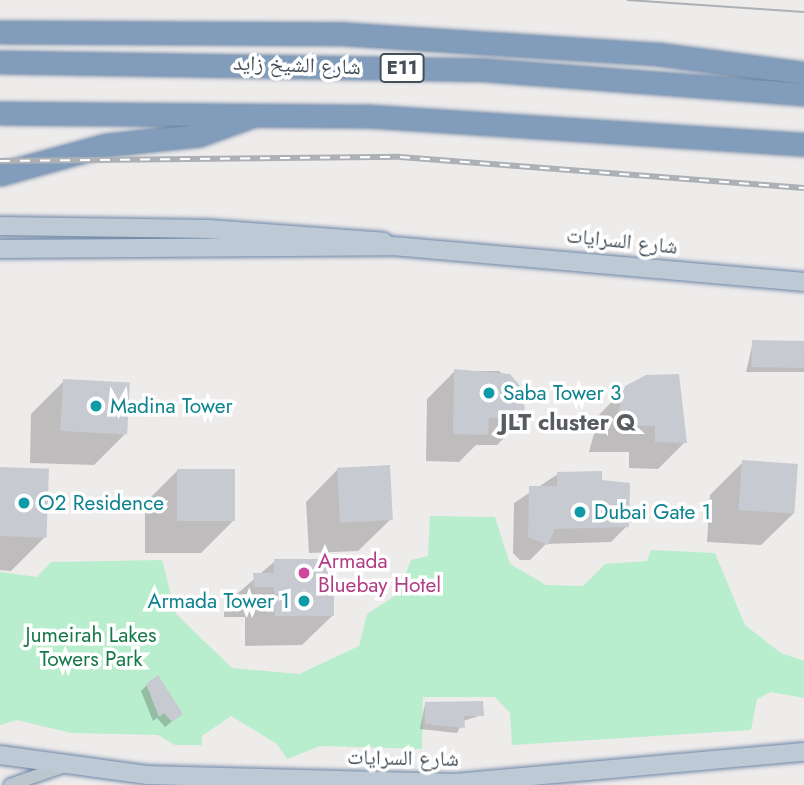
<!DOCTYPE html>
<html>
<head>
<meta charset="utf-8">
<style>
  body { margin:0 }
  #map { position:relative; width:804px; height:785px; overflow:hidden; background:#eeebeb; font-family:Jost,"Noto Naskh Arabic",sans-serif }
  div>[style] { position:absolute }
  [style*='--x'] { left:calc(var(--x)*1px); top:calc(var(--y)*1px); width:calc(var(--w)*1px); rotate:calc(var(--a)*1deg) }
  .green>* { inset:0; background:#b8eecd }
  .shadow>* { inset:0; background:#0003 }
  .building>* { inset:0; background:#c8cad1; transform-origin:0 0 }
  .roads { filter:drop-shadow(0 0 2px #6e88a7) drop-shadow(0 0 2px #6e88a7) }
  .street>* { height:12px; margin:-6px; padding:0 6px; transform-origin:6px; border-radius:6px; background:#bcc6ce }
  .secondary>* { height:18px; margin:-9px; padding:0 9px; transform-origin:9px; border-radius:9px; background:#bdc9d5 }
  .highway>* { height:21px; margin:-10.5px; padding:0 10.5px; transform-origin:10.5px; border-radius:10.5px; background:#829dbc }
  .tram>* { height:2px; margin:-1px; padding:0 1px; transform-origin:1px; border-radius:1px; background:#adb1b6 }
  .rail>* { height:6px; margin-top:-3px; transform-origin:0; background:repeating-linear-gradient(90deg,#fff 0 10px,#adb1b6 0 20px); box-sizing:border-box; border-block:2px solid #adb1b6 }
  .dots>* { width:19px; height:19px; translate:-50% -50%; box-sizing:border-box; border:4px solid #fff; border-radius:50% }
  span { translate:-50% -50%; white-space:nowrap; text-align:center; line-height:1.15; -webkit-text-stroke:7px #fff; paint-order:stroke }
  .shield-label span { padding:2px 5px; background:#fff; border:2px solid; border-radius:5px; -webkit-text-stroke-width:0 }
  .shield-label { font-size:19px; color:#444f59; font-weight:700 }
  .street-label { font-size:21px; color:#444f59 }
  .culture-label { font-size:21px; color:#0d838f }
  .left { translate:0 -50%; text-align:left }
  .right { translate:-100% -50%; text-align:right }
  .hotel-label { font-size:21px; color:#b23c85 }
  .park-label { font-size:21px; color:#167948 }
  .neighbourhood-label { font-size:23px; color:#585c60; font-weight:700 }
</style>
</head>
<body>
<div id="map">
  <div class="green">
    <i style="clip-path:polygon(430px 516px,495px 517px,510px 564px,546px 585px,583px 586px,605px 564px,647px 561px,651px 550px,715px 553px,745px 625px,781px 653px,804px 661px,804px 698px,771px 692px,757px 699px,751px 730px,512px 745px,510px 713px,495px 697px,423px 697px,422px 749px,320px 746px,287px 759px,277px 744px,231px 716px,202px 736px,202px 745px,175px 745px,158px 735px,71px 733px,17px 720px,0 725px,0 572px,37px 577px,51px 562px,162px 560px,176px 614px,232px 668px,299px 674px,359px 646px,367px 614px,398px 594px,411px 560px,428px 556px)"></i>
  </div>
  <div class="shadow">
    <i style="clip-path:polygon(753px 342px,804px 343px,804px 372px,746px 372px)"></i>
    <i style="clip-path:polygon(455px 371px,499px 371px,521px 389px,524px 418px,497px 445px,476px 445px,459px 462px,426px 461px,427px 399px)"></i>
    <i style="clip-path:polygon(64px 381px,126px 433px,94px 465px,30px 463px,31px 414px)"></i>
    <i style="clip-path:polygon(626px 387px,685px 442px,658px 469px,629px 468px,629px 452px,589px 452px,599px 415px)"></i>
    <i style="clip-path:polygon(743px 462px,794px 513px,761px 545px,707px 542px,710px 495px)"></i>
    <i style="clip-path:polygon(0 469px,44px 538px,11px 571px,0 570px)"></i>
    <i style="clip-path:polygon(338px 469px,391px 519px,358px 551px,309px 553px,306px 502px)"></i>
    <i style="clip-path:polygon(178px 470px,233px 521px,201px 553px,145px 553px,145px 503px)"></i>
    <i style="clip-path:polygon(558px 474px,600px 482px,627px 526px,611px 542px,546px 544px,530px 560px,520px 560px,513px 553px,514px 503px)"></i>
    <i style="clip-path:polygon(275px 561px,333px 615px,302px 645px,245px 646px,245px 617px,224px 617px,224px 605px)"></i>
    <i style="clip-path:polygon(147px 685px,181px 714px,165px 727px,157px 718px,153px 721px,141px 691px)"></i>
    <i style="clip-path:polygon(425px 704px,482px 715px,463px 721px,457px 733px,420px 729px)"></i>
  </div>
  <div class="building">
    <i style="left:752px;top:340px;width:52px;height:27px;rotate:1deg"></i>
    <i style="clip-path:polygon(454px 369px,510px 374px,522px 388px,526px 418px,489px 418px,488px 435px,453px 434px)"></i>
    <i style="clip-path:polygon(679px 374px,687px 443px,655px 442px,655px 426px,615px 426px,625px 386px,646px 375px)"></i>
    <i style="left:63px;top:379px;width:67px;height:52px;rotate:3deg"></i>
    <i style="left:742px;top:460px;width:56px;height:50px;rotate:4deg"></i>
    <i style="left:390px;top:465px;width:55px;height:53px;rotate:87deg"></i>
    <i style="left:0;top:467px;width:49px;height:69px;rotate:2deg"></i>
    <i style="left:177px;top:469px;width:58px;height:52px"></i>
    <i style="clip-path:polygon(602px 471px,602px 480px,630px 483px,629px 527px,555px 529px,548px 545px,528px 537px,529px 486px,557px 486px,557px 472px)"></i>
    <i style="clip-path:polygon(274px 559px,334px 559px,334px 616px,275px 616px,274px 587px,254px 587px,253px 573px,274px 573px)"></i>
    <i style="clip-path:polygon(158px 675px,183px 714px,172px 722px,164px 713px,159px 717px,146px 684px)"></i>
    <i style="clip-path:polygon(483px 701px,484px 716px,464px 716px,465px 728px,425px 724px,425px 702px)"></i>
  </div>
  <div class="roads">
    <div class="street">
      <i style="--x:10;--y:785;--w:58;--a:-19.1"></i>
    </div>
    <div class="secondary">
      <i style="--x:0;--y:226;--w:209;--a:0.8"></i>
      <i style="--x:209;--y:229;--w:175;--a:4.2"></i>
      <i style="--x:0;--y:249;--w:393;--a:-0.4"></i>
      <i style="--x:393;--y:246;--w:413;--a:5"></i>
      <i style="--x:0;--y:755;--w:148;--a:7.7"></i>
      <i style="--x:147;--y:775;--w:308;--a:1.5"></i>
      <i style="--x:455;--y:783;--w:350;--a:-5.1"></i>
    </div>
    <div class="highway">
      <i style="--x:0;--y:32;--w:346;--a:0.3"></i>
      <i style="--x:346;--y:34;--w:312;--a:3.7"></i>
      <i style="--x:657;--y:54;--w:148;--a:7.4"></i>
      <i style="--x:0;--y:62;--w:486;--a:0.9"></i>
      <i style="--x:486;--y:70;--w:319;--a:4.3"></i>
      <i style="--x:0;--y:113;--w:366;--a:0.5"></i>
      <i style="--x:366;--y:116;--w:439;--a:3.7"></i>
      <i style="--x:0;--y:174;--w:110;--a:-15.3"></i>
      <i style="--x:106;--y:145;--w:94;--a:-6.1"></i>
      <i style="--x:199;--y:135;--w:56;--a:-19.7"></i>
    </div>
  </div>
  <div class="tram">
    <i style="--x:628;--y:0;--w:176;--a:3.9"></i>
  </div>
  <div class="rail">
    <i style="--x:0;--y:161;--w:400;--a:-0.6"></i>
    <i style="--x:400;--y:157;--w:405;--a:4.4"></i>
  </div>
  <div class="dots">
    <i style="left:489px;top:393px;background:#0f9aa8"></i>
    <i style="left:96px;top:406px;background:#0f9aa8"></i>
    <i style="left:24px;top:503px;background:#0f9aa8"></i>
    <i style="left:580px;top:512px;background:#0f9aa8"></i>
    <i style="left:304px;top:573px;background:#d1479c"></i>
    <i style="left:304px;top:601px;background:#0f9aa8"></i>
  </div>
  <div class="shield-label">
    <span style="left:402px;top:68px">E11</span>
  </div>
  <div class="street-label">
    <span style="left:297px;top:65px;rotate:2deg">شارع الشيخ زايد</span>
    <span style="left:622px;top:241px;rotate:6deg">شارع السرايات</span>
    <span style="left:403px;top:758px;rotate:1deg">شارع السرايات</span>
  </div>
  <div class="culture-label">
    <span class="left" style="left:503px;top:393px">Saba Tower 3</span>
    <span class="left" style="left:110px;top:406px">Madina Tower</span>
    <span class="left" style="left:38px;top:503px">O2 Residence</span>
    <span class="left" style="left:594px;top:512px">Dubai Gate 1</span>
    <span class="right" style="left:290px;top:601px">Armada Tower 1</span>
  </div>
  <div class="hotel-label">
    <span class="left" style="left:318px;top:573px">Armada<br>Bluebay Hotel</span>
  </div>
  <div class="park-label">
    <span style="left:91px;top:647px">Jumeirah Lakes<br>Towers Park</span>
  </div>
  <div class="neighbourhood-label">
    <span style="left:568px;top:422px">JLT cluster Q</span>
  </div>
</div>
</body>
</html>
